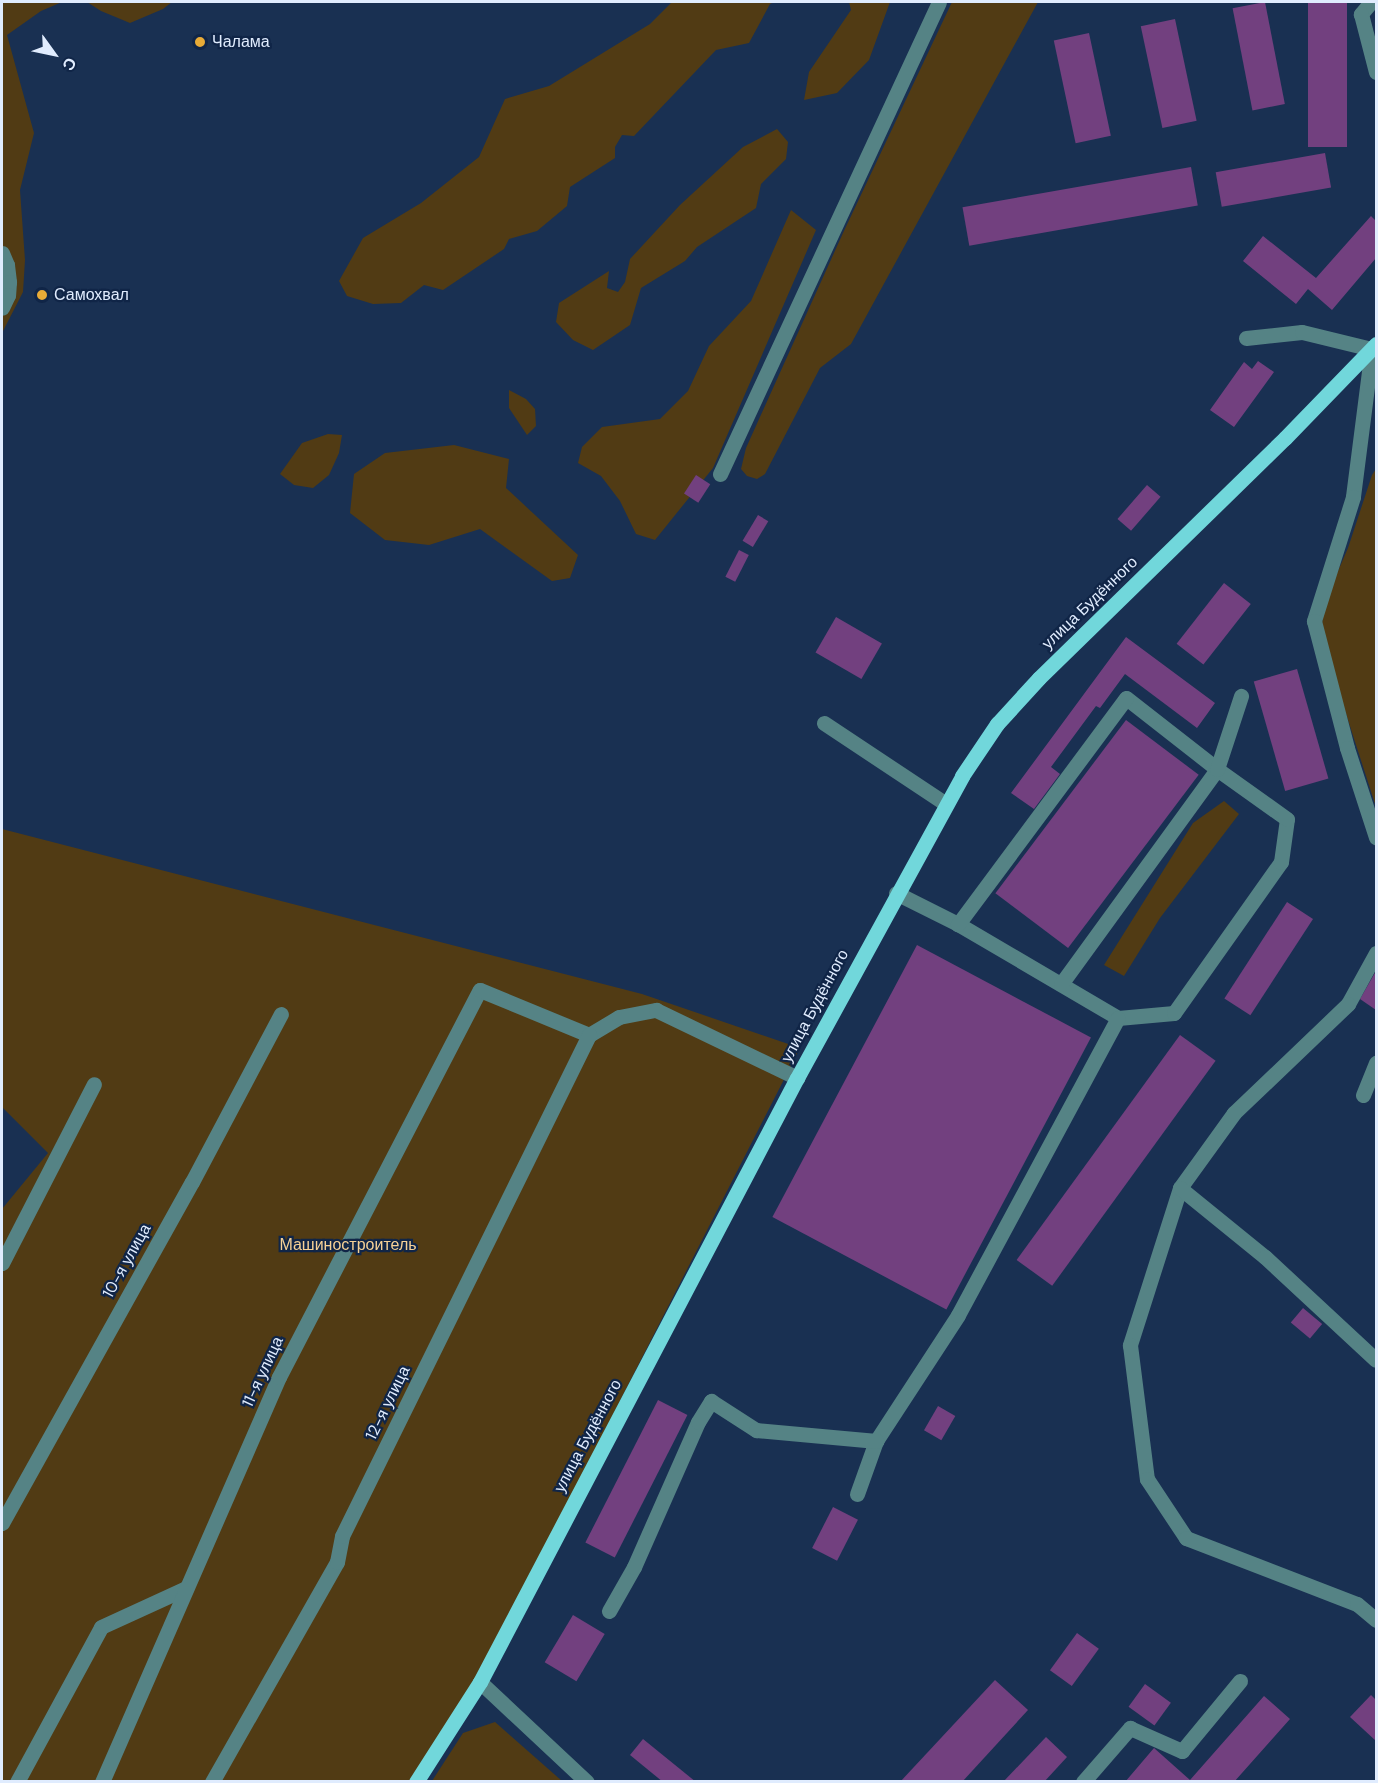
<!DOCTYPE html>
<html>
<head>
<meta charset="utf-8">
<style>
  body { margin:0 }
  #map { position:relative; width:1378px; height:1783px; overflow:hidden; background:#193052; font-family:"DM Sans",sans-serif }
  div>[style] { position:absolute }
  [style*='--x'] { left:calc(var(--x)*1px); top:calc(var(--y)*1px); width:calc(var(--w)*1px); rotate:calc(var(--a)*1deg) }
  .green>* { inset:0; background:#513b14 }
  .building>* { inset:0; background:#72407f; transform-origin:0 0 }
  .minor>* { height:15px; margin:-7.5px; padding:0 7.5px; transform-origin:7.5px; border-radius:7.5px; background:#558385 }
  .major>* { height:15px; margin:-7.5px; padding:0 7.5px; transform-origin:7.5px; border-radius:7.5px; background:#71d7db }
  .dots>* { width:16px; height:16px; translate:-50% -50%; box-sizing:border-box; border:3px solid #102547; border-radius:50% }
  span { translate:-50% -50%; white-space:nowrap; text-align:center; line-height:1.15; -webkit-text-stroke:4.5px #102547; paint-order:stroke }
  .poi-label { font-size:16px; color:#e0ecfe }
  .left { translate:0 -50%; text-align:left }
  .street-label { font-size:16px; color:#e0ecfe }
  .park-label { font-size:16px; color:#f6d196 }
  .frame { position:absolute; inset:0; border:3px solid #e0ecfe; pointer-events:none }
  .north { position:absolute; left:24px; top:24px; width:60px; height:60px; -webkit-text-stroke:4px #102547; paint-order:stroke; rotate:123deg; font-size:16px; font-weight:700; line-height:24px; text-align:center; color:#e0ecfe }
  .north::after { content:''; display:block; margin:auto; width:21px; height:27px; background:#e0ecfe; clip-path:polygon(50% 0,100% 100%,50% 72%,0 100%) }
</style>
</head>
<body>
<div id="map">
  <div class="green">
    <i style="clip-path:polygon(2px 2px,62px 2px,41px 11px,7px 35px,34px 133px,20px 190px,25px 260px,23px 292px,2px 333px)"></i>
    <i style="clip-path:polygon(87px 2px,172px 2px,163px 9px,130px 23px,101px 11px)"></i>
    <i style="clip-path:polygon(672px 2px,774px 2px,770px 4px,749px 43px,716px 50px,634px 136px,622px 135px,615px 147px,615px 158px,570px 187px,567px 206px,537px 231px,509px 239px,504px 249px,443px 290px,424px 285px,401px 303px,373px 304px,347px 296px,339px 281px,363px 238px,421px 203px,479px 157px,505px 99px,549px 86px,650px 24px)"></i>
    <i style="clip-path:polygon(849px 2px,890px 2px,869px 60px,837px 93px,804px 100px,809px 72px,851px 10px)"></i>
    <i style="clip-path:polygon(952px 2px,1038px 2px,851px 344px,820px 368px,765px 474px,757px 479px,747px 476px,741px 469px,746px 448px,843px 233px)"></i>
    <i style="clip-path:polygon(777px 129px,788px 142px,786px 159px,761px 184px,756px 208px,697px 247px,685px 261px,641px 288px,630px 325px,593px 350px,573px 340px,556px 322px,559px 303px,609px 271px,607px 288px,618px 292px,625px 282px,630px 259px,680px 205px,743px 147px)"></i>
    <i style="clip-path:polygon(791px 210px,816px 230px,713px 468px,655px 540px,636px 534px,620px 501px,601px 476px,578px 463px,582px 447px,602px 427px,660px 419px,688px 391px,709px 346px,751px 301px)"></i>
    <i style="clip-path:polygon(509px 390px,526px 399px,535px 409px,536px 426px,527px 435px,509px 408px)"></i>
    <i style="clip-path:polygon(328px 434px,342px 435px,339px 453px,329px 475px,313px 488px,294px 485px,280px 474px,302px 443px)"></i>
    <i style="clip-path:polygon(454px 445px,509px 459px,506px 488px,578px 555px,570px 578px,552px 581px,480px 529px,429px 545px,385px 540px,350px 513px,354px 474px,385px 453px)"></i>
    <i style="clip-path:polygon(1376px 469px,1376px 807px,1330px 664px,1322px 622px,1328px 594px,1348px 548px,1372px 475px)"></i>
    <i style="clip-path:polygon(1224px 801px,1239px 814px,1160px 918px,1124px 976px,1104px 965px,1193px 823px)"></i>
    <i style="clip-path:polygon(2px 829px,642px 994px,800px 1048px,480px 1675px,412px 1781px,2px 1781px,2px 1209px,48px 1153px,2px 1107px)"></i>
    <i style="clip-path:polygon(495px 1722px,562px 1781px,432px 1781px,463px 1733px)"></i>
  </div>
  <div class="building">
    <i style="left:1265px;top:2px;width:104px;height:33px;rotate:79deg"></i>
    <i style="left:1308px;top:2px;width:39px;height:145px"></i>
    <i style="left:1175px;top:19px;width:104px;height:35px;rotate:78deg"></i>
    <i style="left:1089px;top:33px;width:105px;height:36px;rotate:78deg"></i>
    <i style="left:1325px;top:153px;width:35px;height:111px;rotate:80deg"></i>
    <i style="left:1191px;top:167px;width:39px;height:232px;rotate:80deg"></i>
    <i style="clip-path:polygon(1371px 216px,1376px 221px,1376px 258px,1332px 310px,1308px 289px,1296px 304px,1243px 261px,1263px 236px,1316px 278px)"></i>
    <i style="clip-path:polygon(1258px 361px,1274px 372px,1234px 427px,1210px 410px,1244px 362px,1252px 369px)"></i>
    <i style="left:696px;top:475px;width:17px;height:22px;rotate:33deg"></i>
    <i style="left:1147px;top:485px;width:18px;height:45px;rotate:41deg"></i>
    <i style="left:758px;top:515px;width:12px;height:30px;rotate:31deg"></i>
    <i style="left:739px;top:550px;width:11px;height:30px;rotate:27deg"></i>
    <i style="left:1224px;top:583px;width:34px;height:77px;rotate:38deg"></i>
    <i style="left:836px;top:617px;width:53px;height:41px;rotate:30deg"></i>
    <i style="clip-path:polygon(1126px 637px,1215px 703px,1197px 728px,1125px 674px,1100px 708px,1096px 706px,1051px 767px,1060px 774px,1034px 809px,1011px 793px)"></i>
    <i style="left:1297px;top:669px;width:114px;height:45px;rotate:74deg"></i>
    <i style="left:1126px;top:720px;width:91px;height:217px;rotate:37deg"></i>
    <i style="left:1287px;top:902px;width:31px;height:115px;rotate:33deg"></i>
    <i style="left:917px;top:945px;width:197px;height:308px;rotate:28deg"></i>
    <i style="clip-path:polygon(1376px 971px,1376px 1010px,1360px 999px)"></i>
    <i style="left:1180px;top:1035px;width:44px;height:278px;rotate:36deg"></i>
    <i style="left:1303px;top:1308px;width:25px;height:19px;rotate:40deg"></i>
    <i style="left:658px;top:1400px;width:33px;height:160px;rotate:27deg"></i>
    <i style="left:938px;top:1406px;width:20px;height:28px;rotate:30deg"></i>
    <i style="left:833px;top:1507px;width:28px;height:46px;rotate:27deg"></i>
    <i style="left:573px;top:1615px;width:37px;height:55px;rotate:31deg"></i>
    <i style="left:1077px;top:1633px;width:27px;height:46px;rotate:36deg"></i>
    <i style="clip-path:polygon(995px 1680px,1028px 1710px,962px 1782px,900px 1782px)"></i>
    <i style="left:1145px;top:1684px;width:32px;height:28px;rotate:36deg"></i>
    <i style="clip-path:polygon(1371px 1695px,1376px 1700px,1376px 1741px,1350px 1717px)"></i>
    <i style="clip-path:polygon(1264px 1696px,1290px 1719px,1234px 1782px,1125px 1782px,1154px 1748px,1190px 1780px)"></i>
    <i style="clip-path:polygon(1046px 1737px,1067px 1757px,1044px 1782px,1003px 1782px)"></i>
    <i style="clip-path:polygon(643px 1739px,696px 1782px,663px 1782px,630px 1755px)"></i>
  </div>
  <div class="minor">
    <i style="--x:1371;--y:2;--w:16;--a:130"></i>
    <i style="--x:1361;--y:14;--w:60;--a:75.5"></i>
    <i style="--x:2;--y:253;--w:13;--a:67"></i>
    <i style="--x:7;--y:265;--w:17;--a:83"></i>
    <i style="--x:9;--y:282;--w:13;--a:94"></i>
    <i style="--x:8;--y:295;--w:14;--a:115"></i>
    <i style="--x:1246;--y:338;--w:56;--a:-6.1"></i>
    <i style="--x:1302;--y:332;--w:76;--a:13.7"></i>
    <i style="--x:1372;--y:348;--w:150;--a:97.3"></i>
    <i style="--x:1353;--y:497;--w:130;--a:107.5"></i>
    <i style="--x:1314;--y:621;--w:131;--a:75.4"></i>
    <i style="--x:1347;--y:748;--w:94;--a:72"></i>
    <i style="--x:720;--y:474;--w:520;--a:-65.11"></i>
    <i style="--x:824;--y:723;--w:146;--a:33.6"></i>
    <i style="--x:896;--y:893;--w:69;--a:26.6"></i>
    <i style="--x:958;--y:924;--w:186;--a:30.4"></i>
    <i style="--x:1118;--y:1018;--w:56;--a:-5.1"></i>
    <i style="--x:1174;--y:1013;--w:185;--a:-54.7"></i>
    <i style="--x:1281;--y:862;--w:43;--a:-82.1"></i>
    <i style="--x:1287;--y:819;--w:86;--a:-144.5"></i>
    <i style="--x:1217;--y:769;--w:115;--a:-142"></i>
    <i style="--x:1126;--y:698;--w:282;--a:126.6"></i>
    <i style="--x:1376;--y:953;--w:58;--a:118.8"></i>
    <i style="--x:1348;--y:1004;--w:158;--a:136.3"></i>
    <i style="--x:1234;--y:1113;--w:92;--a:125.8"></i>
    <i style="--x:1180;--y:1188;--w:165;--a:107.7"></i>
    <i style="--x:1130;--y:1345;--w:135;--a:82.8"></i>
    <i style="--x:1147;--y:1479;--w:71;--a:56.5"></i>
    <i style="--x:1186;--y:1538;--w:183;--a:21.1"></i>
    <i style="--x:1357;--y:1604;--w:25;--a:40"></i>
    <i style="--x:1061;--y:984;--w:266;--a:-54"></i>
    <i style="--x:1217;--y:769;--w:77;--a:-71.8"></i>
    <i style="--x:1363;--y:1095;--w:35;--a:-68"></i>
    <i style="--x:1180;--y:1188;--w:109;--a:39.1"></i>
    <i style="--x:1265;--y:1257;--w:151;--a:42.9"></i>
    <i style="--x:2;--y:1263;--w:201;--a:-62.8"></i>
    <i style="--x:857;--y:1494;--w:56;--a:-70.3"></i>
    <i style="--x:876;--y:1441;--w:150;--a:-56.9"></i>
    <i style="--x:958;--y:1315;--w:337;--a:-61.7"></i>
    <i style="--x:2;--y:1523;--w:390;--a:-60.9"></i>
    <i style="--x:192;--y:1182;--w:190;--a:-62.1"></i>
    <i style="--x:609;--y:1611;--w:51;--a:-60.4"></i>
    <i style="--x:634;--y:1567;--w:158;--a:-66.2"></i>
    <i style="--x:698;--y:1422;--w:25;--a:-58"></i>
    <i style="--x:711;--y:1401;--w:54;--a:32.8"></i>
    <i style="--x:756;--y:1430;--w:121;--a:5.2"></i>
    <i style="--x:480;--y:1682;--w:146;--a:43.1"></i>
    <i style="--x:17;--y:1782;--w:176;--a:-61.5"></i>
    <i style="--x:101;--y:1627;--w:94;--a:-24.6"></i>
    <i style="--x:102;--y:1782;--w:442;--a:-66.4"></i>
    <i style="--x:279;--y:1377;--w:436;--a:-62.6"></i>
    <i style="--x:480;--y:990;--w:118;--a:22.4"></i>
    <i style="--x:589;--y:1035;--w:35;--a:-31"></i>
    <i style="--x:619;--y:1017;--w:38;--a:-11"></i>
    <i style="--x:656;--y:1010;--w:157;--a:25.7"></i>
    <i style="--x:212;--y:1782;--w:253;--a:-60.4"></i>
    <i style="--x:337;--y:1562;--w:26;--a:-79"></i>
    <i style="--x:342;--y:1536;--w:559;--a:-63.76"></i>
    <i style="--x:1083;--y:1782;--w:72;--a:-49"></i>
    <i style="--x:1130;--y:1728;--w:57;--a:23.9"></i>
    <i style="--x:1182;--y:1751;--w:91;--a:-50.4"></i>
  </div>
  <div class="major">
    <i style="--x:416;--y:1782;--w:119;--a:-57.4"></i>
    <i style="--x:480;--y:1682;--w:682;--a:-62.31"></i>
    <i style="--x:797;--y:1078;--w:344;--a:-61.3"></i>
    <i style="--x:962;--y:776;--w:63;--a:-56.1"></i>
    <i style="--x:997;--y:724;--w:62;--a:-47.6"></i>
    <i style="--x:1039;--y:678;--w:344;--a:-44.3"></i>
    <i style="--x:1285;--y:438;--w:131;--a:-45.9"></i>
  </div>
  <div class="dots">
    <i style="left:200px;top:42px;background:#e8ab37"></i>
    <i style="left:42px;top:295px;background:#e8ab37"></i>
  </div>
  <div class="poi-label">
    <span class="left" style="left:212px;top:42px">Чалама</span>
    <span class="left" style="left:54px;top:295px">Самохвал</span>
  </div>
  <div class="street-label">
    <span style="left:1090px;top:603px;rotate:-44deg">улица Будённого</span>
    <span style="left:815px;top:1006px;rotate:-62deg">улица Будённого</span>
    <span style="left:127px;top:1261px;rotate:-61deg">10-я улица</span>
    <span style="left:263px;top:1372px;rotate:-65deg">11-я улица</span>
    <span style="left:388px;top:1403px;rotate:-64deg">12-я улица</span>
    <span style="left:588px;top:1436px;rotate:-62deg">улица Будённого</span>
  </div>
  <div class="park-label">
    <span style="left:348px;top:1245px">Машиностроитель</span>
  </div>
  <div class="frame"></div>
  <div class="north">С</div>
</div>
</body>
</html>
